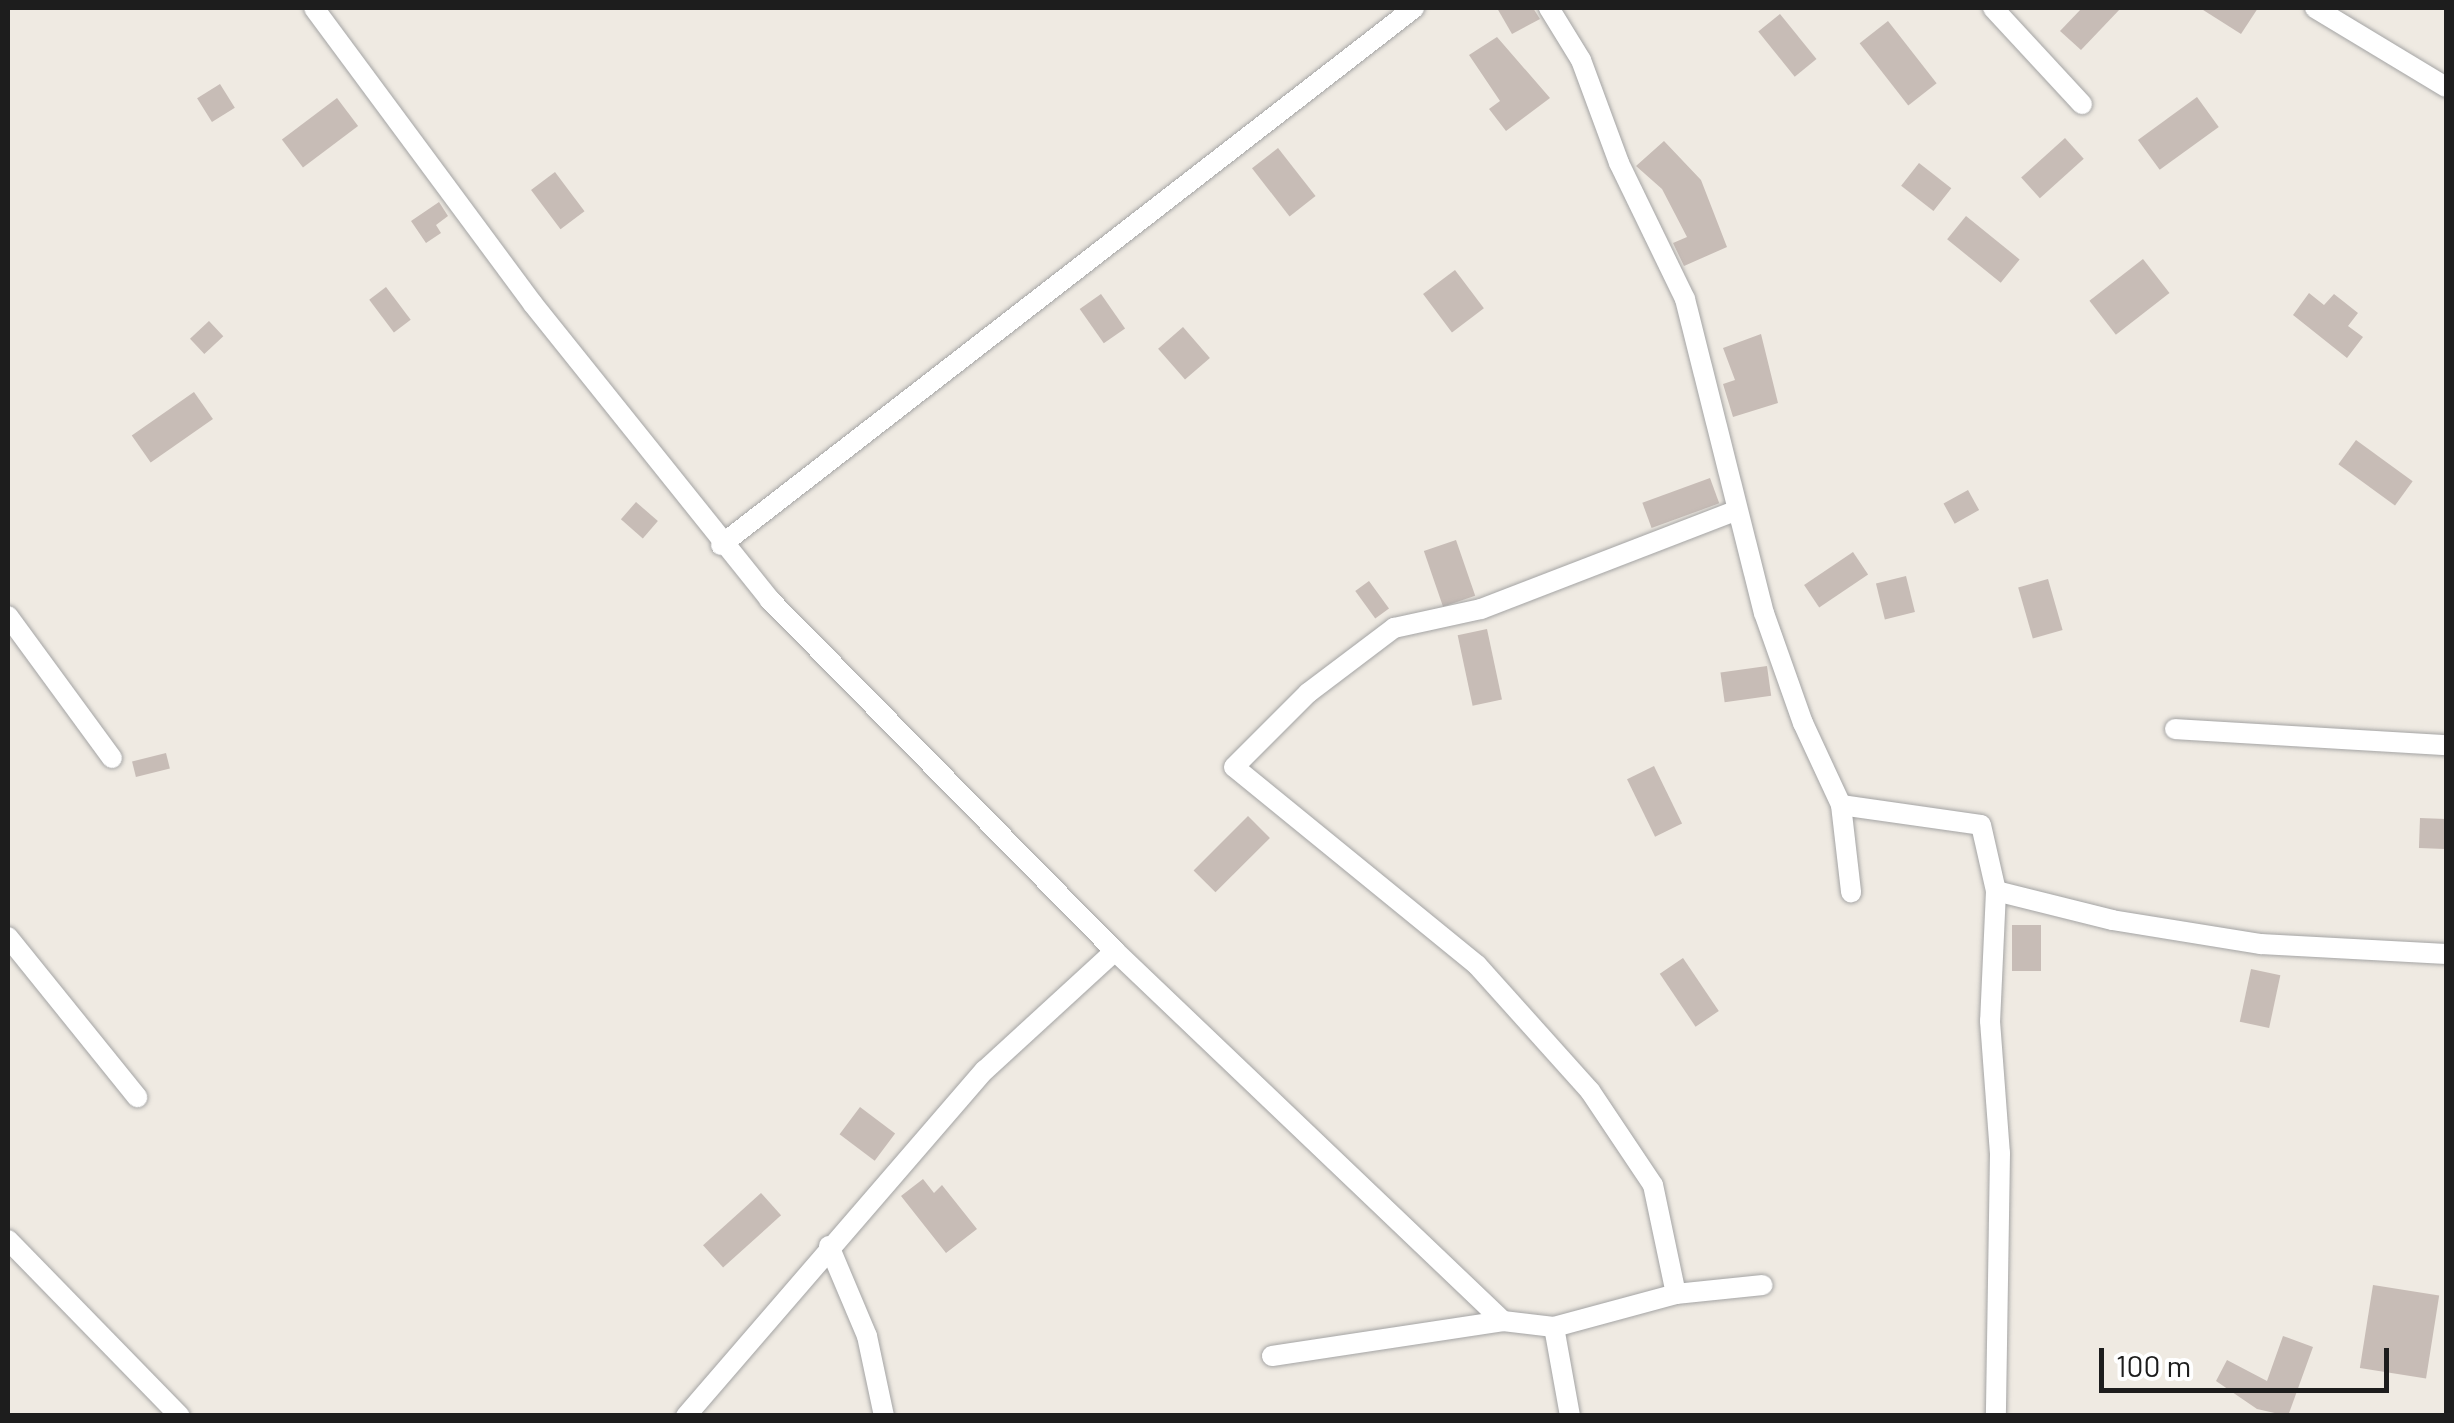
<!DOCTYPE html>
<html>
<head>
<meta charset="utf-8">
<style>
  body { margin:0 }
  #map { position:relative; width:2454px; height:1423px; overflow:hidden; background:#efeae2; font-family:Barlow,sans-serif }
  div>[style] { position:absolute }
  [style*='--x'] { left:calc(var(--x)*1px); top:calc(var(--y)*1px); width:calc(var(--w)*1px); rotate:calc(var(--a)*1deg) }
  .building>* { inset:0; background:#c7bcb6; transform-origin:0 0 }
  .roads { filter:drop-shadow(0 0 2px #a4a4a4) drop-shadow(0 0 2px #a4a4a4) }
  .minor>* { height:20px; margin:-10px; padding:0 10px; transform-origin:10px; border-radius:10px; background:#fff }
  span { translate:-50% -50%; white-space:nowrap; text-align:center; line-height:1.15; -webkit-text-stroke:8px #fff; paint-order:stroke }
  .frame { position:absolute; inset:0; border:10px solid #1d1d1d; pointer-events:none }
  .scale { position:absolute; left:2099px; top:1348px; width:290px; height:45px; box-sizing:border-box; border:5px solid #1d1d1d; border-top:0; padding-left:12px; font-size:30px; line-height:35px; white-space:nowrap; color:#1d1d1d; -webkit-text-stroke:8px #fff; paint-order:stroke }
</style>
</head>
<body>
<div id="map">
  <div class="building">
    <i style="clip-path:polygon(1497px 8px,1533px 8px,1540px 19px,1512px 34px)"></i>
    <i style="clip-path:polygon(2082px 8px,2121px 8px,2081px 50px,2060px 31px)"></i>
    <i style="clip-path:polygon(2200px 8px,2258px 8px,2241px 34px)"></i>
    <i style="left:1780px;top:14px;width:58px;height:28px;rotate:51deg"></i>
    <i style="left:1888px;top:21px;width:79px;height:36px;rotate:52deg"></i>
    <i style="clip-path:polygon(1497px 37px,1550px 98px,1506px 131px,1489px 109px,1500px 101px,1469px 55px)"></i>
    <i style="left:220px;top:84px;width:28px;height:27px;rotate:58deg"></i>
    <i style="left:2197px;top:97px;width:37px;height:73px;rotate:54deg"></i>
    <i style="left:337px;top:98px;width:35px;height:69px;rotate:53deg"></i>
    <i style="left:2065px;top:138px;width:28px;height:59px;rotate:48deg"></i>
    <i style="clip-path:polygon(1664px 141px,1701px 180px,1727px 247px,1684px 266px,1673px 243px,1687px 237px,1662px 189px,1636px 166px)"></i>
    <i style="left:1278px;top:148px;width:61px;height:33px;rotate:52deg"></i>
    <i style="left:1919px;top:163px;width:41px;height:29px;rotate:38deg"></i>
    <i style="left:555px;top:172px;width:49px;height:30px;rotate:53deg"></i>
    <i style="clip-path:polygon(439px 202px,448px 216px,436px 225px,441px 233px,426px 243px,411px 221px)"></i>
    <i style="left:1966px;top:216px;width:69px;height:30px;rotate:39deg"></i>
    <i style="left:2143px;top:259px;width:43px;height:68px;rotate:52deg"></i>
    <i style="left:1455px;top:270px;width:48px;height:40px;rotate:53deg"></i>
    <i style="left:386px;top:287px;width:41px;height:21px;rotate:53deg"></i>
    <i style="clip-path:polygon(2309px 293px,2324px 305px,2334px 294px,2358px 313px,2348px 326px,2363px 337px,2347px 358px,2293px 315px)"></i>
    <i style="left:1101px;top:294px;width:42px;height:26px;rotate:55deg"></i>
    <i style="left:209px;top:321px;width:21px;height:26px;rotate:47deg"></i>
    <i style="left:1183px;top:327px;width:41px;height:33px;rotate:49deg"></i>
    <i style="clip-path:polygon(1761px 334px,1778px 403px,1733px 417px,1723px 384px,1735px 380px,1723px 348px)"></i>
    <i style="left:194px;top:392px;width:33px;height:76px;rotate:55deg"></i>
    <i style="left:2356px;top:440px;width:70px;height:30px;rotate:36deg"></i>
    <i style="left:1710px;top:478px;width:27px;height:72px;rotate:70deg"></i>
    <i style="left:1968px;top:490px;width:23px;height:28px;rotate:61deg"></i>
    <i style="left:636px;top:502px;width:29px;height:23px;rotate:41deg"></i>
    <i style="left:1456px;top:540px;width:59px;height:34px;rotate:71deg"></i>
    <i style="left:1853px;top:552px;width:27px;height:59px;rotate:56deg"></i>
    <i style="left:1906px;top:576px;width:37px;height:31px;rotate:76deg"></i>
    <i style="left:2048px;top:579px;width:53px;height:31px;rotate:74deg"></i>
    <i style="left:1369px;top:581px;width:34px;height:17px;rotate:54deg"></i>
    <i style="left:1487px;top:629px;width:72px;height:30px;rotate:78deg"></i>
    <i style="left:1767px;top:666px;width:30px;height:47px;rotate:82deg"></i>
    <i style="left:166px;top:753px;width:16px;height:35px;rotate:76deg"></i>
    <i style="left:1654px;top:766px;width:64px;height:30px;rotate:64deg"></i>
    <i style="left:1248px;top:816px;width:31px;height:77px;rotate:45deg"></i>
    <i style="left:2420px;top:818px;width:26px;height:30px;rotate:2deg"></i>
    <i style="left:2012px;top:925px;width:29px;height:46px"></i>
    <i style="left:1683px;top:958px;width:64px;height:28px;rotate:56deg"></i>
    <i style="left:2251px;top:969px;width:30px;height:54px;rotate:12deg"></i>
    <i style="left:860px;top:1107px;width:44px;height:34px;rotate:37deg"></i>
    <i style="clip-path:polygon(923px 1179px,934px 1193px,942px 1185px,977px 1229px,946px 1253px,901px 1196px)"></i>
    <i style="left:761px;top:1193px;width:30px;height:78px;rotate:48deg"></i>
    <i style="left:2373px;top:1285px;width:67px;height:84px;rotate:9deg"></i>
    <i style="clip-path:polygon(2283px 1336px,2313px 1347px,2288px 1416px,2257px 1409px,2216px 1381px,2227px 1360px,2267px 1381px)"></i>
  </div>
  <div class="roads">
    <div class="minor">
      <i style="--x:314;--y:8;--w:368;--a:53.5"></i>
      <i style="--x:533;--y:304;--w:378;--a:51.3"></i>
      <i style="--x:769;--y:599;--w:494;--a:45.5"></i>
      <i style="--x:1115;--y:951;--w:536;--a:43.64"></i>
      <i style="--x:1549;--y:8;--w:61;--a:58.4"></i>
      <i style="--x:1581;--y:60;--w:110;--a:69.7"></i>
      <i style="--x:1619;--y:163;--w:151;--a:64.1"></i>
      <i style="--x:1685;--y:299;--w:324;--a:75.9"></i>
      <i style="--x:1764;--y:613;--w:117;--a:70.5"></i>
      <i style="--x:1803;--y:723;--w:90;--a:65.1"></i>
      <i style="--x:1841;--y:805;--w:88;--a:83.4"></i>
      <i style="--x:1993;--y:8;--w:131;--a:47.2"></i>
      <i style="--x:2315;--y:8;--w:153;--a:31.1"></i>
      <i style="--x:721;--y:545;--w:877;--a:-37.77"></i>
      <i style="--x:8;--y:616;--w:176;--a:53.8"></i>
      <i style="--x:2175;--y:729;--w:271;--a:3.4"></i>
      <i style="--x:1841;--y:805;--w:141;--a:8.1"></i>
      <i style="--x:1981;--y:825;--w:68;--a:77.2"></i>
      <i style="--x:1996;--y:891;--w:130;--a:92.6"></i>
      <i style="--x:1990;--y:1021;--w:132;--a:85.7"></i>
      <i style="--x:2000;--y:1153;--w:263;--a:90.9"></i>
      <i style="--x:1996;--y:891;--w:120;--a:14"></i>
      <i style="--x:2112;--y:920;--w:151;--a:9.2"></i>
      <i style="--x:2261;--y:944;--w:185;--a:3.1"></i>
      <i style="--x:8;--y:937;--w:206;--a:51.1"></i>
      <i style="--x:8;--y:1240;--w:246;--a:45.7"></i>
      <i style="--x:829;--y:1246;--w:98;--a:67.1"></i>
      <i style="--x:867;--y:1336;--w:82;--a:78"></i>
      <i style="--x:1676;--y:1294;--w:111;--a:-101.9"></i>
      <i style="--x:1653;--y:1185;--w:113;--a:-123.8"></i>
      <i style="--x:1590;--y:1091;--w:169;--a:-131.9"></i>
      <i style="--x:1477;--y:965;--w:313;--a:-140.8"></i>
      <i style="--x:1234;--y:767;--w:105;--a:-45"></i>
      <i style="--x:1308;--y:693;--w:108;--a:-37.1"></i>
      <i style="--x:1394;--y:628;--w:89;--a:-12.3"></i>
      <i style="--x:1481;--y:609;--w:272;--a:-21.1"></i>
      <i style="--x:1554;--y:1327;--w:90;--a:79.8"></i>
      <i style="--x:1272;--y:1356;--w:234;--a:-8.6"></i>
      <i style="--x:1503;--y:1321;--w:51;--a:6.7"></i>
      <i style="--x:1554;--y:1327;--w:126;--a:-15.1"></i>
      <i style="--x:1676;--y:1294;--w:87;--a:-5.9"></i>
      <i style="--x:686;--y:1416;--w:457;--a:-49.2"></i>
      <i style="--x:985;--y:1070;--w:176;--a:-42.5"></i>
    </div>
  </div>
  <div class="frame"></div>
  <div class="scale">100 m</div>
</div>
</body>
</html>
